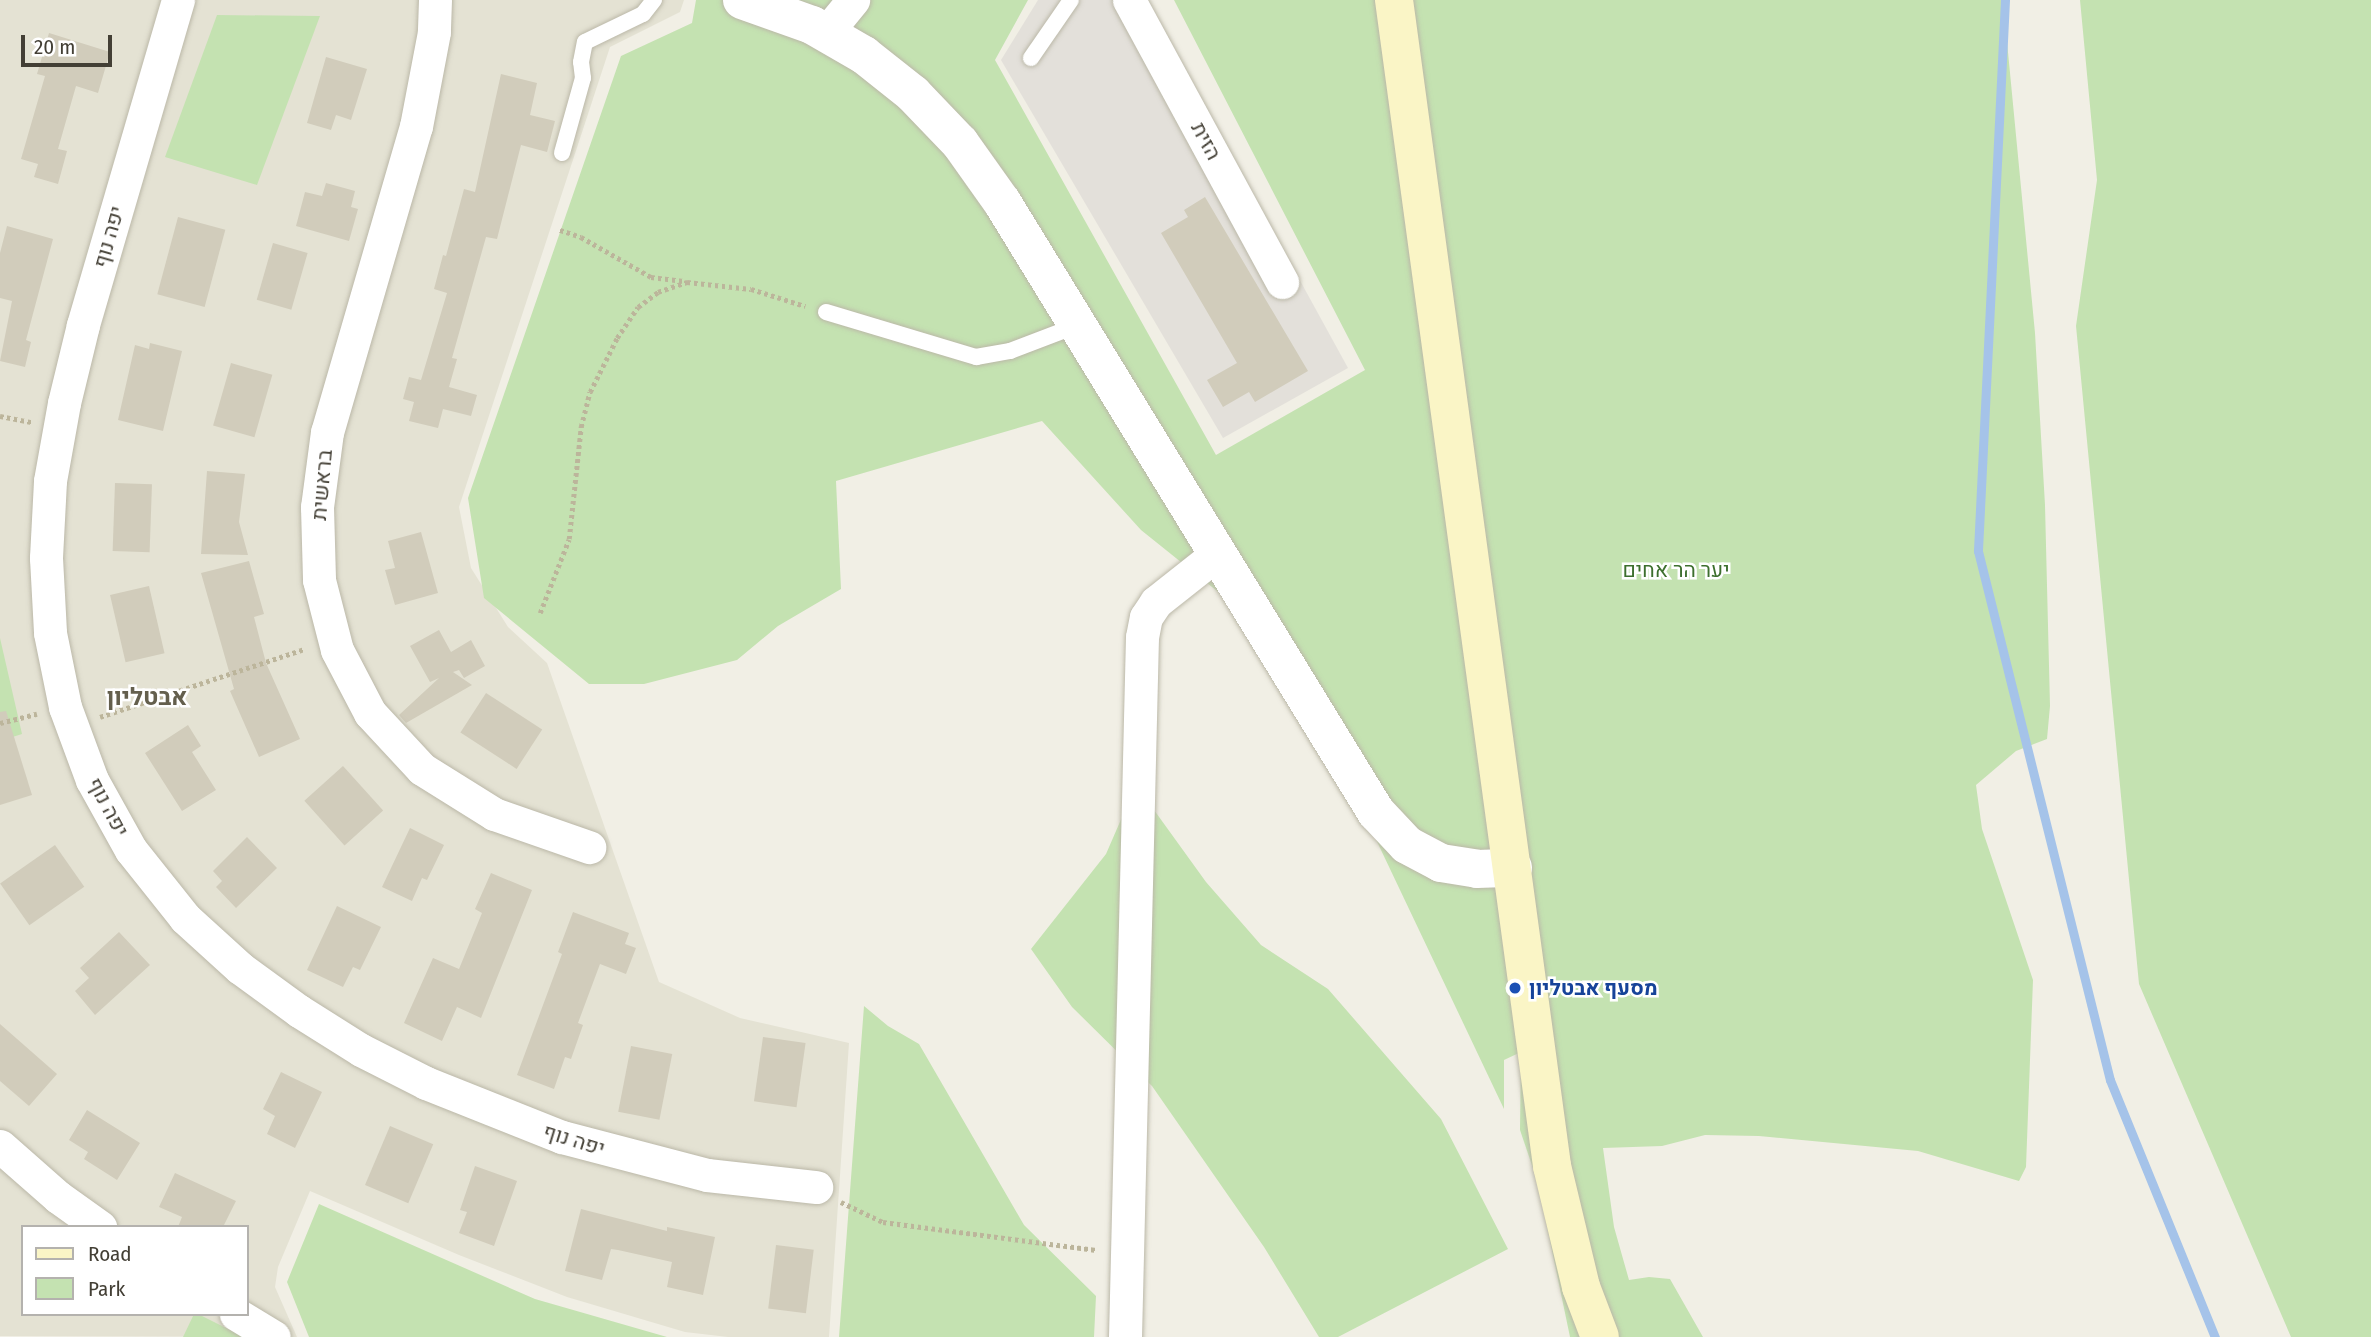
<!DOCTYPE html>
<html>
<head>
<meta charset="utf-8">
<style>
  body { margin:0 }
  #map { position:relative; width:2371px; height:1337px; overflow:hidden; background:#f1efe5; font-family:"Fira Sans Condensed",Heebo,sans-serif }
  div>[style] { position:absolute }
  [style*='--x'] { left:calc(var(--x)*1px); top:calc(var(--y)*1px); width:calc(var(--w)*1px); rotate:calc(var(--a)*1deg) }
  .residential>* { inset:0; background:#e4e2d3 }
  .industrial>* { inset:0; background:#e3e0da }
  .green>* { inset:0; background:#c4e2b1 }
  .stream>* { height:9px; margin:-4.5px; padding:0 4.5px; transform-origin:4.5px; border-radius:4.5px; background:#a5c3e9 }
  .building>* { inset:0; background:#d1ccbb; transform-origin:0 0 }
  .path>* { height:4.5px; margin-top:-2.25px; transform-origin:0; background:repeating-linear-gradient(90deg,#bcb59b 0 3.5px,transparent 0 7px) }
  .roads { filter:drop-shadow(0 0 2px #bbb8a8) drop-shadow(0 0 2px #bbb8a8) }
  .service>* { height:16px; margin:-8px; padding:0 8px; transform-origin:8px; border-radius:8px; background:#fff }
  .minor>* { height:33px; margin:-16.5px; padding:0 16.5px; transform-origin:16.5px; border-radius:16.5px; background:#fff }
  .tertiary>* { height:38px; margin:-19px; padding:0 19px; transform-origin:19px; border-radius:19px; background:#fff }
  .secondary>* { height:38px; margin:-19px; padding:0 19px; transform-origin:19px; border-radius:19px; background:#faf5c6 }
  .dots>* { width:19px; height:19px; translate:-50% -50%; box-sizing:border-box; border:4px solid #fff; border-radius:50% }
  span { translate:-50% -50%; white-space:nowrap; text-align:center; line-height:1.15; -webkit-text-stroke:5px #fff; paint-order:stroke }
  .street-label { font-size:21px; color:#433f35 }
  .park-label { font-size:21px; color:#3d6f2e }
  .transit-label { font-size:21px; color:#164399; font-weight:700 }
  .left { translate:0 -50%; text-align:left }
  .quarter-label { font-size:24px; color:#645f4d; font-weight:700 }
  .legend { position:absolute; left:21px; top:1225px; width:228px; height:91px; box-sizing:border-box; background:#fff; border:2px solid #b4b2ae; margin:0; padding:9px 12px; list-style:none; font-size:21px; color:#433f35 }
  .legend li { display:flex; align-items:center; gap:14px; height:35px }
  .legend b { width:35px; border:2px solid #b4b2ae }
  .scale { position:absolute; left:21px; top:35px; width:91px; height:32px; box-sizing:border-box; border:4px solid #433f35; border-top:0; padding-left:9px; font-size:21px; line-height:24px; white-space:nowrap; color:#433f35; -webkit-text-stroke:5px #fff; paint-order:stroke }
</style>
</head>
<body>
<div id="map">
  <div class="residential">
    <i style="clip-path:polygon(evenodd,0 0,684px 0,680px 12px,610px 47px,459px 507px,471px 568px,508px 627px,547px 663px,659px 982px,740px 1018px,849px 1043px,829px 1337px,728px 1337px,685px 1332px,567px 1297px,459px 1255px,310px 1191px,278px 1267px,275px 1287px,297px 1337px,0 1336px,0 0,23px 1227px,247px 1227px,247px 1314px,23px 1314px,23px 1227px)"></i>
  </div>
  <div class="industrial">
    <i style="clip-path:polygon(1038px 0,1146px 0,1348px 368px,1223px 438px,1001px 60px)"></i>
  </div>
  <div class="green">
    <i style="clip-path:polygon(696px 0,1028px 0,995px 60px,1216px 455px,1365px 370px,1174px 0,2003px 0,2035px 333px,2045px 505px,2050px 706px,2047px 739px,2016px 751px,1976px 785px,1982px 829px,2033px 980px,2026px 1167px,2019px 1181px,1918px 1151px,1759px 1136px,1705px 1135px,1662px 1146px,1603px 1148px,1614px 1227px,1629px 1280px,1649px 1277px,1670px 1279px,1703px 1337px,1570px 1337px,1538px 1183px,1520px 1130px,1521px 1052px,1504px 1060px,1504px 1109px,1334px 751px,1227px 599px,1141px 530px,1042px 421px,836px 481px,841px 589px,778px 626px,737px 660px,644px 684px,589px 684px,484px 598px,468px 498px,621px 56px,692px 23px)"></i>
    <i style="clip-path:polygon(2080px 0,2371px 0,2371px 1337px,2291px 1337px,2139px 984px,2076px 326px,2097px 180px)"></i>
    <i style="clip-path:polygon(217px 15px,320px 16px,257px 185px,165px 157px)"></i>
    <i style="clip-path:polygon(0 638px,22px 734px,0 741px)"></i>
    <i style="clip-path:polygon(1136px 785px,1206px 882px,1261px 945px,1328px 989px,1441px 1119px,1508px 1249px,1338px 1337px,1319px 1337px,1264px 1247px,1152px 1086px,1072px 1007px,1031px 949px,1106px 854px)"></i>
    <i style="clip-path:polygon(864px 1006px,888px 1026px,919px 1044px,1024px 1225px,1096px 1296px,1094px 1337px,839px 1337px)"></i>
    <i style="clip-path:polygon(319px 1204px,535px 1299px,667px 1337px,309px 1337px,287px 1282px)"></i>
    <i style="clip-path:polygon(194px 1314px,198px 1314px,244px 1337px,183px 1337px)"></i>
  </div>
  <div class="stream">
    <i style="--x:2005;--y:0;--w:552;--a:92.81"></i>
    <i style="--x:1978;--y:551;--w:545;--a:75.99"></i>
    <i style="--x:2110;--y:1080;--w:278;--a:67.8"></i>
  </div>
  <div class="building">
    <i style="clip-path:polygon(49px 33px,110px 52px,98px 93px,76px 86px,58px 149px,67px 151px,58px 184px,34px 177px,38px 164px,21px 159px,45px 76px,37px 74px)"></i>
    <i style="clip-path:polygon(326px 57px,367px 69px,351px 120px,336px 115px,331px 130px,307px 123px)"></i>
    <i style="clip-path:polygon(501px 74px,537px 83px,530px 115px,555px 121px,547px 152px,521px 145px,497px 239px,486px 237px,452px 358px,457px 359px,449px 387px,477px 395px,471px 416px,443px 409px,438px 428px,409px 421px,414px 402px,403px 399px,409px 377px,421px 380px,447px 293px,434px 289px,443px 255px,446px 256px,464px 189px,475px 192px)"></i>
    <i style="clip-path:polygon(326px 183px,355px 191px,351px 207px,358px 209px,349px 241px,296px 226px,305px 192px,322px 196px)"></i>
    <i style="clip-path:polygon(1205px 197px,1308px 371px,1255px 402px,1249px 392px,1223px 407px,1207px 380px,1237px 363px,1161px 233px,1188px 217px,1184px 210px)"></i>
    <i style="left:178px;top:217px;width:49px;height:80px;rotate:15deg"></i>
    <i style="clip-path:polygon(7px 226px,53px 239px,26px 340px,31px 342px,25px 367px,0 361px,12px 301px,0 298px,0 253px)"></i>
    <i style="left:273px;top:243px;width:36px;height:59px;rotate:16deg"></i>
    <i style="clip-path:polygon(150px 343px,182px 351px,163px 431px,118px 420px,135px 345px,149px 349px)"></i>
    <i style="left:231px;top:363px;width:43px;height:65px;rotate:16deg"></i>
    <i style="clip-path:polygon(207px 471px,245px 474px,239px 522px,248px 555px,201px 554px)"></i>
    <i style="left:115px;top:483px;width:37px;height:68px;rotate:2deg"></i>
    <i style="clip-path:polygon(421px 532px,438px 593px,395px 605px,385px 570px,395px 568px,388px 541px)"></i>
    <i style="clip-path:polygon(249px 561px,264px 614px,254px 617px,266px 663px,300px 739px,259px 757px,230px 691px,234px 689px,201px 573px)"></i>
    <i style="left:149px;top:586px;width:69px;height:40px;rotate:77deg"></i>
    <i style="clip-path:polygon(439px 630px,451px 652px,471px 640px,485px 666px,464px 678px,459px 670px,453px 672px,472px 685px,406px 723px,399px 715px,439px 678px,430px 682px,410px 646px)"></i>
    <i style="left:486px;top:693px;width:67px;height:47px;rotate:33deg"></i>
    <i style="clip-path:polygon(6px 711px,32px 795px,0 805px,0 712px)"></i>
    <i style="clip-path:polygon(188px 725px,201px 746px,192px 752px,216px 790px,182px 811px,145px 753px)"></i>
    <i style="left:343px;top:766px;width:60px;height:52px;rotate:48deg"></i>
    <i style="clip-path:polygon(410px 828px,444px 845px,427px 880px,422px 878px,412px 901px,382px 887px)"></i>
    <i style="clip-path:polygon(247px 837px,277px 868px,236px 908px,216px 887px,222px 881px,213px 871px)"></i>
    <i style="left:55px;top:845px;width:51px;height:67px;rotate:55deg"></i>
    <i style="clip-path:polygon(491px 873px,532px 890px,481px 1018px,457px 1007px,442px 1041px,404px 1023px,433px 958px,459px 969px,482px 913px,475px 909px)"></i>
    <i style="clip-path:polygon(337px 906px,381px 927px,360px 970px,353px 967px,343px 987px,307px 970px)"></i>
    <i style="clip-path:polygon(573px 912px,629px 933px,625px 944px,636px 948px,626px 974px,600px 964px,578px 1023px,583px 1025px,571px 1059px,565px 1057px,554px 1089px,517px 1075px,562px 954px,558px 952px)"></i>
    <i style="clip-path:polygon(119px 932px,150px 965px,95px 1015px,75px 991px,89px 978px,80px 968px)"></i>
    <i style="clip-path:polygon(0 1024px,57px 1074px,29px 1106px,0 1081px)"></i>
    <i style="left:763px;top:1037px;width:43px;height:65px;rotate:8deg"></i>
    <i style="left:631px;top:1046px;width:42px;height:67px;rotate:11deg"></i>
    <i style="clip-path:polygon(281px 1072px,322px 1092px,295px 1148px,267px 1134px,275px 1116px,263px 1109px)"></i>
    <i style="clip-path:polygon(87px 1110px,140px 1143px,117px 1180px,84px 1159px,88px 1152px,69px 1140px)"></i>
    <i style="left:390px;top:1126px;width:47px;height:64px;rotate:23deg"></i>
    <i style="clip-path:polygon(475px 1166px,517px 1181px,494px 1246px,459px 1233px,467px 1212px,460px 1210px)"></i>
    <i style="clip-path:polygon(175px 1173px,236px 1201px,223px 1227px,178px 1227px,182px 1217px,159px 1207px)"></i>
    <i style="clip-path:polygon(581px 1209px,667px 1231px,667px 1227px,715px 1237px,703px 1295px,667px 1287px,672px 1262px,618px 1250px,611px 1249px,602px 1280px,565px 1271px)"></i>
    <i style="left:776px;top:1245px;width:38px;height:64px;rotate:7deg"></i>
  </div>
  <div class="path">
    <i style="--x:560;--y:230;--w:22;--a:18"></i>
    <i style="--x:581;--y:237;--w:81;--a:29.7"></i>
    <i style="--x:651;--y:277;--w:35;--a:7"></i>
    <i style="--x:0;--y:416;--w:32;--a:11"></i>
    <i style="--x:540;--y:613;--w:79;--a:-68.6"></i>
    <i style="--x:569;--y:539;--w:113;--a:-83.9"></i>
    <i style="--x:581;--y:427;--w:36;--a:-76"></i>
    <i style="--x:590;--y:392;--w:60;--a:-63.4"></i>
    <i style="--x:617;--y:338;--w:37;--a:-56"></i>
    <i style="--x:638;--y:307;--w:25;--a:-37"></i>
    <i style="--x:658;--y:292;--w:31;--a:-19"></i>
    <i style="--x:687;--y:282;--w:64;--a:6.2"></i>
    <i style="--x:751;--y:289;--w:57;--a:17.5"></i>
    <i style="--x:100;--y:717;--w:215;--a:-18.4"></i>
    <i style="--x:0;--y:723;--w:38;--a:-14"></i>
    <i style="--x:841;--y:1202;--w:47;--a:25.5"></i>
    <i style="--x:883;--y:1222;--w:215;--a:7.5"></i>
  </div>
  <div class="roads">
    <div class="service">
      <i style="--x:1031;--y:58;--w:70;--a:-55.4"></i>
      <i style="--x:562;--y:153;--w:78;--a:-74.4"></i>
      <i style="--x:583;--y:78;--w:16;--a:-97"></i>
      <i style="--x:581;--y:62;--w:20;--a:-79"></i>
      <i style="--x:585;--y:42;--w:64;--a:-25.8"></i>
      <i style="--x:643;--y:14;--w:18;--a:-52"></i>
      <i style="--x:826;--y:312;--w:157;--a:16.7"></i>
      <i style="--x:976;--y:357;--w:35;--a:-10"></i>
      <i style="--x:1010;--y:351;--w:73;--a:-20.9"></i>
    </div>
    <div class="minor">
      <i style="--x:178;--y:0;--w:339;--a:106.3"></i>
      <i style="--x:83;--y:325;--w:80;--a:103.7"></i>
      <i style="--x:64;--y:403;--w:79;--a:100.2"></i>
      <i style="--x:50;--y:481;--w:77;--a:93"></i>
      <i style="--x:46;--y:558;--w:75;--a:86.9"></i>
      <i style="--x:50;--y:633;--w:76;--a:78.5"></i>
      <i style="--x:65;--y:707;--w:78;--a:69.7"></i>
      <i style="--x:92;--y:780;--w:80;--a:60.9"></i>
      <i style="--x:131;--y:850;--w:87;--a:51.5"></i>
      <i style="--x:185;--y:918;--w:74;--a:42.3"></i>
      <i style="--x:240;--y:968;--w:73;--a:36.1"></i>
      <i style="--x:299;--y:1011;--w:73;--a:32.2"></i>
      <i style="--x:361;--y:1050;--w:73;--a:26.9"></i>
      <i style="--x:426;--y:1083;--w:146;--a:21.7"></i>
      <i style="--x:562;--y:1137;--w:150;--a:14.7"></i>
      <i style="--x:707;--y:1175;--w:110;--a:6.3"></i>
      <i style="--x:435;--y:0;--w:32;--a:92"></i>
      <i style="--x:434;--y:32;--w:96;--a:100.8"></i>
      <i style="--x:416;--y:126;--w:319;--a:106.2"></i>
      <i style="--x:327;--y:432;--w:76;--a:97.6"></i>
      <i style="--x:317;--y:507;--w:73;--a:88.4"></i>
      <i style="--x:319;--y:580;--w:72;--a:75.6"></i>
      <i style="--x:337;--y:650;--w:71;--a:62.4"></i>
      <i style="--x:370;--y:713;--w:76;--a:47.1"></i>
      <i style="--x:422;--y:769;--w:85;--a:32"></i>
      <i style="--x:494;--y:814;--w:101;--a:19.2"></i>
      <i style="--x:1129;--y:0;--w:321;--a:61.5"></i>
      <i style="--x:826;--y:33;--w:43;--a:-50.7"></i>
      <i style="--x:0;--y:1146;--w:77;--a:41.3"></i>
      <i style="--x:58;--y:1197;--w:52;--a:35.5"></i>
      <i style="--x:236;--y:1314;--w:44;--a:31.2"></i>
      <i style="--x:1125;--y:1337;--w:700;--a:-88.61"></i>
      <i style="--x:1142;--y:637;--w:20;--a:-79"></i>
      <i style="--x:1146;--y:617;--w:18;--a:-56"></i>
      <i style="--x:1156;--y:602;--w:79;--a:-38.3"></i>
    </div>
    <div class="tertiary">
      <i style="--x:742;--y:0;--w:74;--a:19.7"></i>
      <i style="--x:812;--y:25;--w:60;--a:30"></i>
      <i style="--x:864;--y:55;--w:63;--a:38.5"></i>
      <i style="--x:913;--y:94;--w:68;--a:46.2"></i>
      <i style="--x:960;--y:143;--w:72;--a:54.6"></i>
      <i style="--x:1002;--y:202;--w:716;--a:58.49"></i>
      <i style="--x:1376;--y:812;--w:45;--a:46.8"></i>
      <i style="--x:1407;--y:845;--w:38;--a:28"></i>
      <i style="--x:1441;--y:863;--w:36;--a:9"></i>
      <i style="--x:1477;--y:869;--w:36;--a:-2"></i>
    </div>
    <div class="secondary">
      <i style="--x:1394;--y:0;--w:1177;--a:82.28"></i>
      <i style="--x:1552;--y:1166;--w:124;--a:76.5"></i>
      <i style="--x:1581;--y:1287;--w:53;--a:69.2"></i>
    </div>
  </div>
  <div class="dots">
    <i style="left:1515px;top:988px;background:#1a4fb4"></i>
  </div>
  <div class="street-label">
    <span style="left:1206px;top:141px;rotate:62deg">הזית</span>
    <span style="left:109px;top:237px;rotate:-74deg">יפה נוף</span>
    <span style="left:322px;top:485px;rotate:-85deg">בראשית</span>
    <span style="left:108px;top:807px;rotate:62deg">יפה נוף</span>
    <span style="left:574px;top:1140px;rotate:17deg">יפה נוף</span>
  </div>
  <div class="park-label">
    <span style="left:1676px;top:570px">יער הר אחים</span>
  </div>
  <div class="transit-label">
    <span class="left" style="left:1529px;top:988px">מסעף אבטליון</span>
  </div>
  <div class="quarter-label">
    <span style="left:147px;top:698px">אבטליון</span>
  </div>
  <ul class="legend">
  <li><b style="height:9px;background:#faf5c6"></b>Road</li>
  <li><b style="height:19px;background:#c4e2b1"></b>Park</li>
  </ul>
  <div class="scale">20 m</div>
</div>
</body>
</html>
